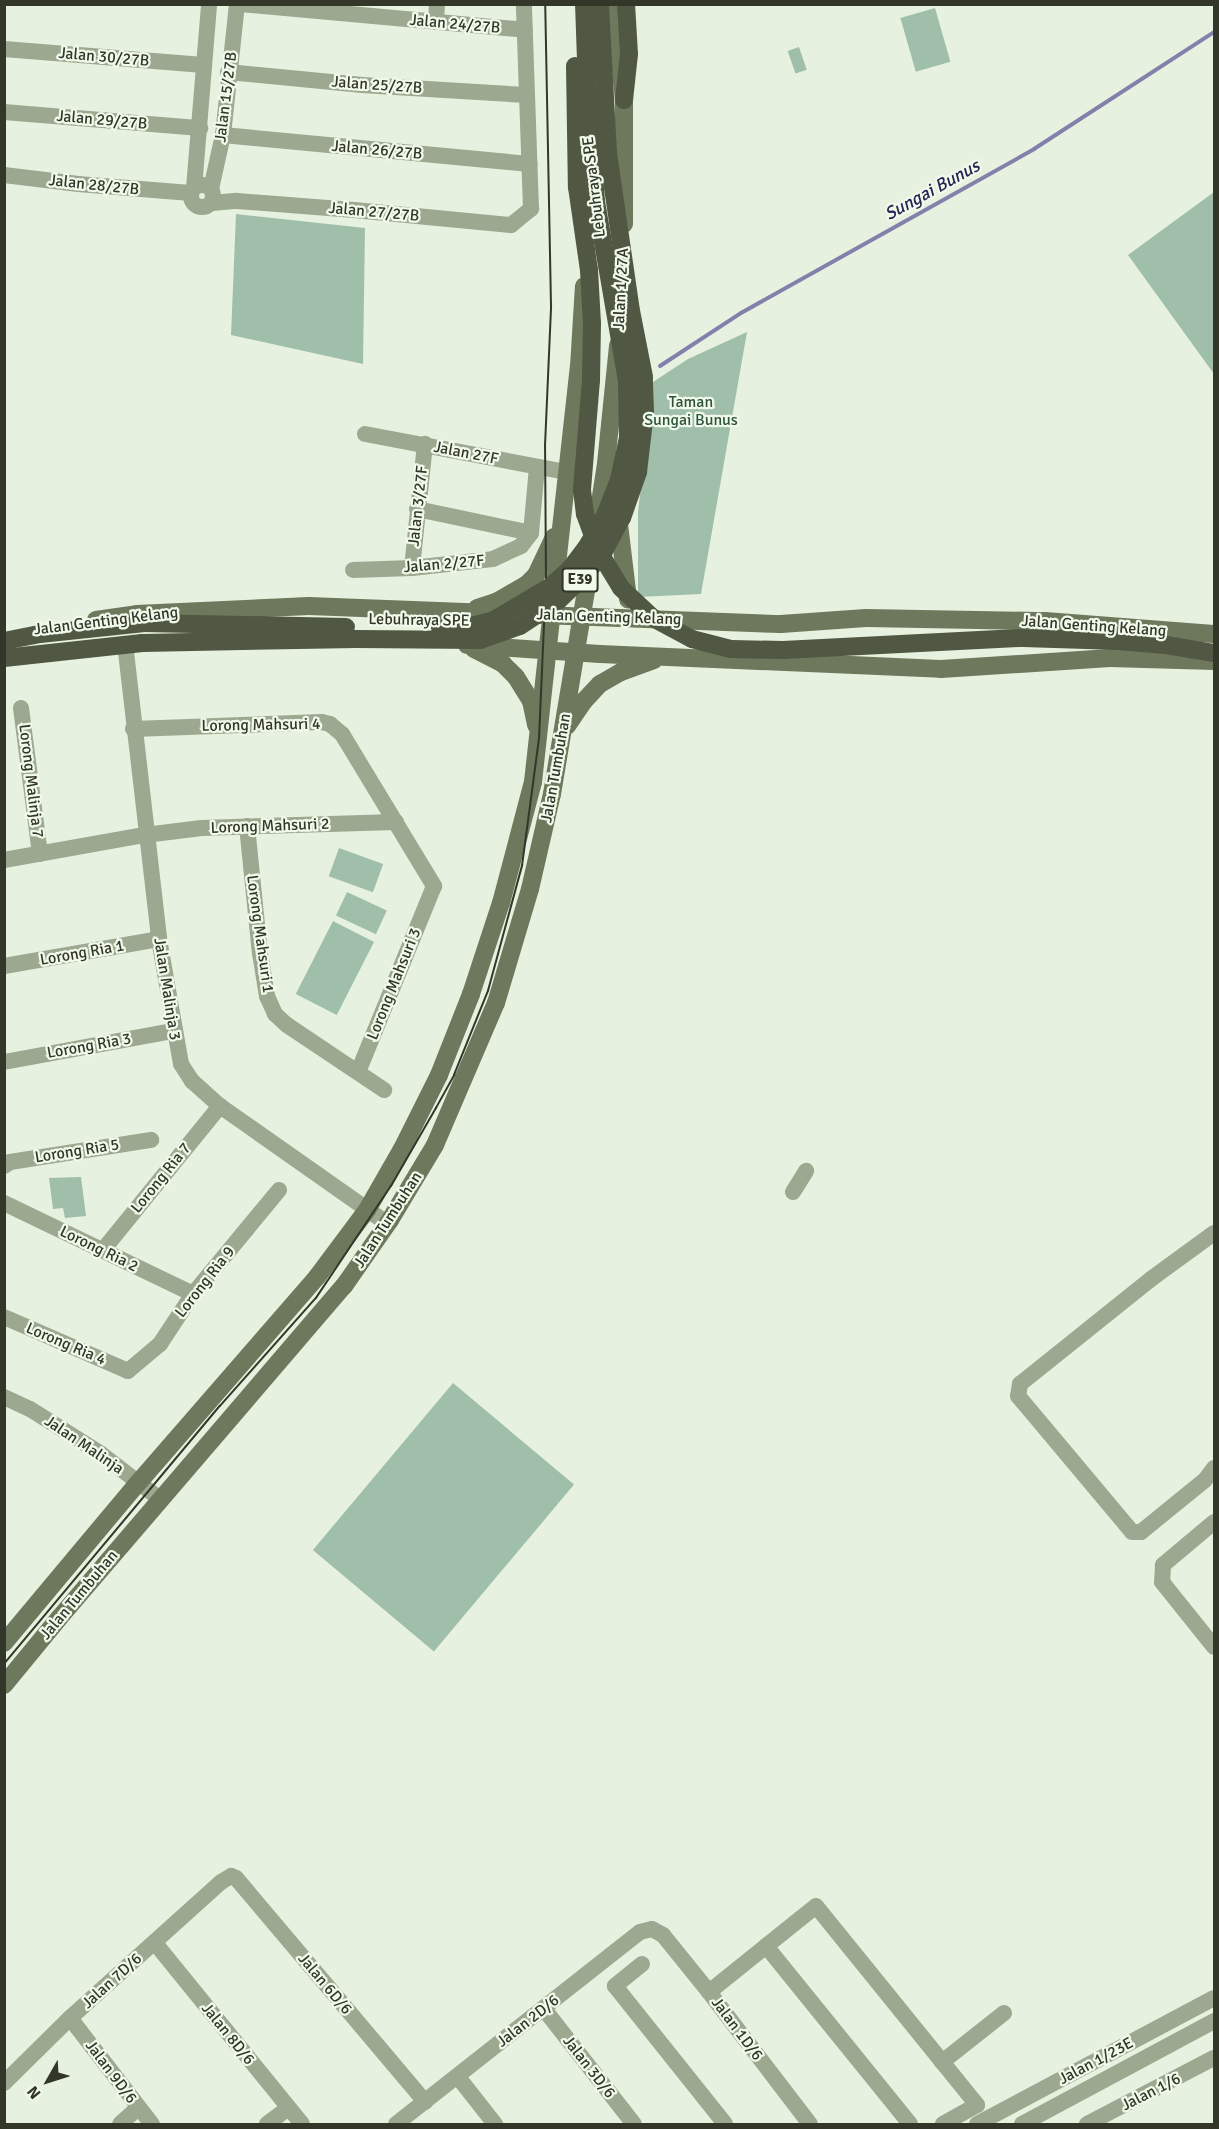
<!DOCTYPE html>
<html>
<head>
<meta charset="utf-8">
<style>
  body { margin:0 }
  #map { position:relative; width:1219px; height:2129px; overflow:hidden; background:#e7f1df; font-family:Signika,sans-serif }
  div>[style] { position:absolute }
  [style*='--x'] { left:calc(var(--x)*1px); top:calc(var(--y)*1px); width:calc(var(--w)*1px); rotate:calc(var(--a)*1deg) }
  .green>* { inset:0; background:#a0bfab; transform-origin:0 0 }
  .stream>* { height:4px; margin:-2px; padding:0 2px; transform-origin:2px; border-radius:2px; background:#8380ac }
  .minor>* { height:16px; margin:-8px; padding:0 8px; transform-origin:8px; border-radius:8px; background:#9ca88f }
  .minor>.ring { margin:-8px; padding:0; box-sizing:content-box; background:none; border:16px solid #9ca88f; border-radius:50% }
  .major>* { height:18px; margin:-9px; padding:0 9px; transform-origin:9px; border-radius:9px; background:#6e785c }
  .highway>* { height:18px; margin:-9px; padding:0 9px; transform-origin:9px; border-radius:9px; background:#505742 }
  .tram>* { height:1.5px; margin:-0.75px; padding:0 0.75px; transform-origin:0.75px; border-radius:0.75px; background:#32372a }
  .highway-bridge>* { height:18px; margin:-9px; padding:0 9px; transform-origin:9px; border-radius:9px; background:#505742 }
  span { translate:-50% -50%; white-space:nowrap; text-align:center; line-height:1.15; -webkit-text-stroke:4.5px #f1f9eb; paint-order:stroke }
  .shield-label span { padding:2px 4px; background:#f1f9eb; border:2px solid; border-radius:4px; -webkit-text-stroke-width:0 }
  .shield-label { font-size:15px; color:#32372a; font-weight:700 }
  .street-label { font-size:16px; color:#32372a }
  .park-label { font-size:16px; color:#30533e }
  .water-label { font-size:18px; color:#272255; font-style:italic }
  .frame { position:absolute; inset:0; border:6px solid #32372a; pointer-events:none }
  .north { position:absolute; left:18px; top:2051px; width:60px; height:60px; -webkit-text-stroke:4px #f1f9eb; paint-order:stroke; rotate:231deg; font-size:16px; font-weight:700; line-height:24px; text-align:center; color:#32372a }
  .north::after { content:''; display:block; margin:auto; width:21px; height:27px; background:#32372a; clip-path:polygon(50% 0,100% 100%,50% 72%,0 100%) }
</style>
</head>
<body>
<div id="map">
  <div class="green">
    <i style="left:935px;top:8px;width:56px;height:36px;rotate:74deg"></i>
    <i style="left:799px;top:47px;width:24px;height:12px;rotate:71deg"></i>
    <i style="clip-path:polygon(1214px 192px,1214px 374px,1128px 255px)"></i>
    <i style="clip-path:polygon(236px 214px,365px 228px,363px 364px,231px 335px)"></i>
    <i style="clip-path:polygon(747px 332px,701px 594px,638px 597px,638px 512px,653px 382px,688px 359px)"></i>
    <i style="left:339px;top:848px;width:47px;height:30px;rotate:20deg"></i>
    <i style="left:347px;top:892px;width:44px;height:26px;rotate:25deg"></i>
    <i style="left:333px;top:921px;width:46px;height:82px;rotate:27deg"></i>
    <i style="clip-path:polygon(81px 1177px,86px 1216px,65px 1218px,63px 1208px,53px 1209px,49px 1178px)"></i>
    <i style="left:453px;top:1383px;width:158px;height:218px;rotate:40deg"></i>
  </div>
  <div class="stream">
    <i style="--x:660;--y:366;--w:97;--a:-33.2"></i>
    <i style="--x:741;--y:313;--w:336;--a:-29.2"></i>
    <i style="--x:1034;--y:149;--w:215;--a:-33"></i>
  </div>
  <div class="minor">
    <i style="--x:241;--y:4;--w:285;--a:5.2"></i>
    <i style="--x:436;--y:22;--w:18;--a:-87"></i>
    <i style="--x:4;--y:49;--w:200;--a:4.6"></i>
    <i style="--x:228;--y:72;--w:135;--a:5.5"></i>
    <i style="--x:362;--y:85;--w:164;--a:3.5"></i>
    <i style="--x:4;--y:112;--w:197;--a:4.7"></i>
    <i style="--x:223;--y:135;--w:308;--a:5.4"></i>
    <i style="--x:4;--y:175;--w:75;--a:6.9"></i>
    <i style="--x:78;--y:184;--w:113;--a:4.6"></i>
    <i class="ring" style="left:191px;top:185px;width:6px;height:6px"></i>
    <i style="--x:194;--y:188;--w:185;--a:-85.3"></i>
    <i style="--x:211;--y:189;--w:55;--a:-77.5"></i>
    <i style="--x:223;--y:135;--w:132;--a:-83.9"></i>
    <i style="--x:212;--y:203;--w:25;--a:-5"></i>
    <i style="--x:237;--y:201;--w:117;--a:4.4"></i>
    <i style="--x:354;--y:210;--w:158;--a:5.5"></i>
    <i style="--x:511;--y:225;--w:26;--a:-39"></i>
    <i style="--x:531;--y:209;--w:205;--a:-92"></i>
    <i style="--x:365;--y:434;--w:206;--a:10.7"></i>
    <i style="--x:417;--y:509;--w:116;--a:11.9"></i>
    <i style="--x:412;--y:568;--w:125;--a:-84"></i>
    <i style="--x:353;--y:570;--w:59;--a:-1.9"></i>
    <i style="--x:412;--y:568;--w:81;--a:-6.3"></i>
    <i style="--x:493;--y:559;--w:31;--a:-25"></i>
    <i style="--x:521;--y:546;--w:16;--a:-52"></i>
    <i style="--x:531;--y:533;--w:66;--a:-84.8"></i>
    <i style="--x:126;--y:652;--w:289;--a:83.4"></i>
    <i style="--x:159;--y:939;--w:127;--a:80"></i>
    <i style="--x:181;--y:1064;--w:20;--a:57"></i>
    <i style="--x:192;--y:1081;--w:38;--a:42"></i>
    <i style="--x:220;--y:1106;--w:205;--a:35.1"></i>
    <i style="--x:21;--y:708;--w:147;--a:82.6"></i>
    <i style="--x:133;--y:729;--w:189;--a:-2.1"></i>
    <i style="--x:322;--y:722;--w:8;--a:14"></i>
    <i style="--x:330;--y:724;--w:16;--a:40"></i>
    <i style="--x:342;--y:734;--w:178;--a:58.8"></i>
    <i style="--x:434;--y:886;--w:201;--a:112.2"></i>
    <i style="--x:247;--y:826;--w:128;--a:84.2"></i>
    <i style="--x:260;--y:953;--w:44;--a:80.8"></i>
    <i style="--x:267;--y:996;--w:20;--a:66"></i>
    <i style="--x:275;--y:1014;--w:16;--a:43"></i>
    <i style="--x:287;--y:1025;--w:117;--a:33.8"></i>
    <i style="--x:4;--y:860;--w:143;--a:-10.1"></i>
    <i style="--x:145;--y:835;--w:57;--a:-7"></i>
    <i style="--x:202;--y:828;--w:194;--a:-1.8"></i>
    <i style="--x:4;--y:966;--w:157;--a:-9.9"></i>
    <i style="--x:4;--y:1062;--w:172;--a:-10.4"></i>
    <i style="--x:4;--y:1166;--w:7;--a:-34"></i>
    <i style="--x:10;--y:1162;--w:143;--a:-8.9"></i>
    <i style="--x:793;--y:1192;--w:25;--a:-58"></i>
    <i style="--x:4;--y:1203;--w:210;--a:25.7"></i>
    <i style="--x:1214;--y:1233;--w:78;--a:143.9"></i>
    <i style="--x:1151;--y:1279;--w:168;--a:141.3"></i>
    <i style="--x:1020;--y:1384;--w:12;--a:99"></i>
    <i style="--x:1018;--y:1396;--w:177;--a:50"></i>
    <i style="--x:1132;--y:1532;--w:9;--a:0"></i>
    <i style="--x:1141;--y:1532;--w:82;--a:-39.1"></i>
    <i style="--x:1205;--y:1480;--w:15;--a:-53"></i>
    <i style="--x:103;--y:1250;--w:186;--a:-50.9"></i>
    <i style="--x:4;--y:1317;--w:135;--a:23.5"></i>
    <i style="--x:128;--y:1371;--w:42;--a:-40.2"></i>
    <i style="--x:160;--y:1344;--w:60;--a:-56.6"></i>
    <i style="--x:193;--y:1294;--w:135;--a:-50.4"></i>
    <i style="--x:4;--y:1397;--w:29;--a:25"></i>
    <i style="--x:30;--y:1409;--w:83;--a:32.2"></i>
    <i style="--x:100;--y:1453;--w:76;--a:37.5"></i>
    <i style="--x:1214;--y:1522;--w:67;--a:139.9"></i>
    <i style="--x:1163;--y:1565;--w:17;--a:93"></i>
    <i style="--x:1162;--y:1582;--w:83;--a:51.3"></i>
    <i style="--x:155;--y:1943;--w:233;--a:50.9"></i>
    <i style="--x:766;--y:1946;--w:229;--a:51"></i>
    <i style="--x:642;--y:1964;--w:35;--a:141"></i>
    <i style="--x:615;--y:1986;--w:176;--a:51.4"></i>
    <i style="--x:709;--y:1992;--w:137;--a:-38.8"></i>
    <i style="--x:816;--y:1906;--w:256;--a:51"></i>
    <i style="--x:977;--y:2105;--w:39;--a:151"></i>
    <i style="--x:544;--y:2009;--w:146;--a:52"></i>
    <i style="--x:70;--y:2018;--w:134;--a:52.3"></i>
    <i style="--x:942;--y:2062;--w:79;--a:-38.3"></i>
    <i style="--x:458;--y:2077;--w:60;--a:51.8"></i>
    <i style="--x:4;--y:2083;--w:93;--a:-44.6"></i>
    <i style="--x:70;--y:2018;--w:203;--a:-42"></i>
    <i style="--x:221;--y:1882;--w:12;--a:-31"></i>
    <i style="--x:231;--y:1876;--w:5;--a:22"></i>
    <i style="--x:236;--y:1878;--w:293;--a:49.8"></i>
    <i style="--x:120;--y:2124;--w:24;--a:-42"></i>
    <i style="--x:267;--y:2124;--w:26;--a:-37"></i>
    <i style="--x:396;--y:2124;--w:310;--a:-38.2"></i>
    <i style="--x:640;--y:1932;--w:12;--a:-14"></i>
    <i style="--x:652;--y:1929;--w:13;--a:29"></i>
    <i style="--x:663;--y:1935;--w:73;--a:51.1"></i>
    <i style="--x:709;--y:1992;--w:166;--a:52.6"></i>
    <i style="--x:977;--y:2124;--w:268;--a:-28"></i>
    <i style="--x:1022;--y:2124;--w:218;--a:-28.2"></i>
    <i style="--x:1087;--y:2124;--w:143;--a:-27.5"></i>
  </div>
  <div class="major">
    <i style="--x:614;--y:4;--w:97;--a:84.1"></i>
    <i style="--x:624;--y:100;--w:124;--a:90"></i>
    <i style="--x:618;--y:516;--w:84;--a:83.1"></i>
    <i style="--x:596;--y:529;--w:66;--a:-81.3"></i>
    <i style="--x:606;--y:464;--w:120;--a:-84.2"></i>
    <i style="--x:477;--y:608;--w:20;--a:-18"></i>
    <i style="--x:496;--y:602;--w:36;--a:-30"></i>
    <i style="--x:527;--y:584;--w:13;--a:-45"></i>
    <i style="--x:536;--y:575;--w:42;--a:-64.7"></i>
    <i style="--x:96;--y:620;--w:41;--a:-8.3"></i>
    <i style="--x:137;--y:614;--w:172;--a:-2.7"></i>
    <i style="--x:309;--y:606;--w:472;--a:2.2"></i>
    <i style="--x:781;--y:624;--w:85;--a:-4"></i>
    <i style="--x:866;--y:618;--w:179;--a:1"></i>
    <i style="--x:1045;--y:621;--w:169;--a:4.4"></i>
    <i style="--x:467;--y:645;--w:133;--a:3.9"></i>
    <i style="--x:600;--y:654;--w:341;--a:2.5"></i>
    <i style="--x:941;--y:669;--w:169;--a:-3.7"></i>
    <i style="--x:1110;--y:658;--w:104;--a:1.7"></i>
    <i style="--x:474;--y:649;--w:33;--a:27"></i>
    <i style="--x:503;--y:664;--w:18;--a:45"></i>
    <i style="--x:516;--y:677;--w:28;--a:58"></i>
    <i style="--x:531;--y:701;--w:25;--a:78"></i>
    <i style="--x:567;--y:726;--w:30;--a:-56"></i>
    <i style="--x:584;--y:701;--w:23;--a:-47"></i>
    <i style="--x:600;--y:684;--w:24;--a:-30"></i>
    <i style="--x:621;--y:672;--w:35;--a:-20"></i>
    <i style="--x:4;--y:1643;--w:209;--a:-50.1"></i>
    <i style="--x:138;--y:1483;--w:273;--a:-49"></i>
    <i style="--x:317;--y:1277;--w:84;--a:-53.3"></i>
    <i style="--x:367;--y:1210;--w:70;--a:-60.2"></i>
    <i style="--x:402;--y:1149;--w:83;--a:-63.4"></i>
    <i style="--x:439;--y:1075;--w:87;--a:-68.4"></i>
    <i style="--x:471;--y:994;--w:96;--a:-71.8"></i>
    <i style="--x:501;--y:903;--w:125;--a:-75.2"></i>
    <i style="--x:533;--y:782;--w:418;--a:-83.7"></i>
    <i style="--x:579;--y:367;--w:81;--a:-86.5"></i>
    <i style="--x:4;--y:1685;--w:88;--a:-50.5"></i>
    <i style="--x:60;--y:1617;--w:436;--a:-49.4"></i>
    <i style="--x:344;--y:1286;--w:80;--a:-55.1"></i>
    <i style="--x:390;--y:1220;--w:87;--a:-59"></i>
    <i style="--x:435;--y:1145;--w:155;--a:-66.8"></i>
    <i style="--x:496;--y:1003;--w:119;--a:-73.4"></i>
    <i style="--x:530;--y:889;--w:98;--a:-77"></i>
    <i style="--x:552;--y:794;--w:235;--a:-80.5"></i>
  </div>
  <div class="highway">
    <i style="--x:624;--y:100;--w:46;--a:-83.8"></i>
    <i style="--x:629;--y:54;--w:50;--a:-93.4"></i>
    <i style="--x:1118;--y:641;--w:48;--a:4.8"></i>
    <i style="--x:1166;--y:645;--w:49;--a:9.5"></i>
  </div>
  <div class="tram">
    <i style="--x:4;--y:1664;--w:336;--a:-50.1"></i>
    <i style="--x:220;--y:1406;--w:144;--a:-48.4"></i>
    <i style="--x:316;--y:1298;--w:135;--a:-56.2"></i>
    <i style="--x:391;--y:1186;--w:90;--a:-60"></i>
    <i style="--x:436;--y:1108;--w:38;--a:-61"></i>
    <i style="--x:454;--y:1075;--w:91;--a:-68"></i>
    <i style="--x:488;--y:991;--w:130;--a:-74.8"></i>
    <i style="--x:522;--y:866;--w:128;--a:-82.4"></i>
    <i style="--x:539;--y:739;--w:158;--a:-87.5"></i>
    <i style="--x:546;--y:581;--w:135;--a:-90.4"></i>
    <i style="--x:545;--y:446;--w:140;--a:-87.5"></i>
    <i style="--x:551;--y:306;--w:302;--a:-91.1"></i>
  </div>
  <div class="highway-bridge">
    <i style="--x:575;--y:66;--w:121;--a:89.1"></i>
    <i style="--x:577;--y:187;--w:84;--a:81.8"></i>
    <i style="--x:589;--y:270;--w:53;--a:86.8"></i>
    <i style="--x:592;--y:323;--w:57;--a:91"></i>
    <i style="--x:591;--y:380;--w:110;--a:94.7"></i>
    <i style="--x:582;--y:490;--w:24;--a:83"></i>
    <i style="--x:585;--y:514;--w:38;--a:70"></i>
    <i style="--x:598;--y:550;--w:44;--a:58.8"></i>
    <i style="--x:621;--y:588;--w:44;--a:43.2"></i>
    <i style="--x:653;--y:618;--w:44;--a:28.3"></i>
    <i style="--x:692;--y:639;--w:40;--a:14.4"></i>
    <i style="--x:731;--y:649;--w:52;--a:1.1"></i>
    <i style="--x:783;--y:650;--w:240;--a:-2.9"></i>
    <i style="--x:1023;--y:638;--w:95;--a:1.8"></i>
    <i style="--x:440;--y:628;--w:23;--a:0"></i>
    <i style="--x:463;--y:628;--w:32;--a:-14"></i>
    <i style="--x:494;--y:620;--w:66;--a:-30.8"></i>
    <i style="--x:551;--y:586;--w:25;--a:-42"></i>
    <i style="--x:570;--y:569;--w:26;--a:-53"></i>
    <i style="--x:586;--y:548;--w:35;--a:-59"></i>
    <i style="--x:604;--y:518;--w:41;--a:-68.5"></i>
    <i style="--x:619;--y:480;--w:43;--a:-77.9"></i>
    <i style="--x:628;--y:438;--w:57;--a:-91"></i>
    <i style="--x:627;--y:381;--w:183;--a:-99.8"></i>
    <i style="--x:596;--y:201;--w:112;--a:-94.6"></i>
    <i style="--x:587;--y:89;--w:85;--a:-92"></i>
    <i style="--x:4;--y:641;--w:37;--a:-11"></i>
    <i style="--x:40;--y:634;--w:105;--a:-6"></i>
    <i style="--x:144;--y:623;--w:202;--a:1.1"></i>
    <i style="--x:4;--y:658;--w:139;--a:-6.2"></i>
    <i style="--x:142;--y:643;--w:214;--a:-1.1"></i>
    <i style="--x:356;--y:639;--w:124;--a:0.5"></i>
    <i style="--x:480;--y:640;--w:42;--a:-19.3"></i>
    <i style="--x:520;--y:626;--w:45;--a:-33.3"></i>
    <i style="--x:558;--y:601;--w:35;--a:-44"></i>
    <i style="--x:583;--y:577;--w:31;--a:-50"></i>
    <i style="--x:603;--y:553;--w:40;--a:-62"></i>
    <i style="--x:622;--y:518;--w:49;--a:-70.8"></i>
    <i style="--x:638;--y:472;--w:60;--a:-83.3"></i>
    <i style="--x:645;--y:412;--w:35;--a:-92"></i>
    <i style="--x:644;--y:377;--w:67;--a:-101.1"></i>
    <i style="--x:631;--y:311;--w:160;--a:-98.3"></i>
    <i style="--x:608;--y:153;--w:149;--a:-93.1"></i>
  </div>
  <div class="shield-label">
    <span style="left:580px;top:580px">E39</span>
  </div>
  <div class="street-label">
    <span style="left:455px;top:24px;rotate:5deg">Jalan 24/27B</span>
    <span style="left:104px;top:57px;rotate:5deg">Jalan 30/27B</span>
    <span style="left:377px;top:85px;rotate:4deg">Jalan 25/27B</span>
    <span style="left:226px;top:97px;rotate:-83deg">Jalan 15/27B</span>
    <span style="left:102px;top:120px;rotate:5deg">Jalan 29/27B</span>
    <span style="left:377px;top:150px;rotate:5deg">Jalan 26/27B</span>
    <span style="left:94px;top:185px;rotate:6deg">Jalan 28/27B</span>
    <span style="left:594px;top:187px;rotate:-97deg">Lebuhraya SPE</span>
    <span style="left:374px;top:212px;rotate:5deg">Jalan 27/27B</span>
    <span style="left:621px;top:289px;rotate:-87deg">Jalan 1/27A</span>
    <span style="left:466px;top:453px;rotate:11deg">Jalan 27F</span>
    <span style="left:418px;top:506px;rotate:-84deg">Jalan 3/27F</span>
    <span style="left:444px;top:564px;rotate:-5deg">Jalan 2/27F</span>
    <span style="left:609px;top:617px;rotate:2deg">Jalan Genting Kelang</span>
    <span style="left:419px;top:620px;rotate:1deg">Lebuhraya SPE</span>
    <span style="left:106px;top:621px;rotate:-7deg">Jalan Genting Kelang</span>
    <span style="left:1094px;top:626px;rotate:4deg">Jalan Genting Kelang</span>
    <span style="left:261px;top:725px;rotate:-1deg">Lorong Mahsuri 4</span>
    <span style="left:556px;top:768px;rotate:-80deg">Jalan Tumbuhan</span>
    <span style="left:31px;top:781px;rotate:83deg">Lorong Malinja 7</span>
    <span style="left:270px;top:826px;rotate:-2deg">Lorong Mahsuri 2</span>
    <span style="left:260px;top:934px;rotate:82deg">Lorong Mahsuri 1</span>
    <span style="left:82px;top:953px;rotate:-10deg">Lorong Ria 1</span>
    <span style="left:394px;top:984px;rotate:-68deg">Lorong Mahsuri 3</span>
    <span style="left:167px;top:989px;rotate:81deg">Jalan Malinja 3</span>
    <span style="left:89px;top:1046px;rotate:-10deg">Lorong Ria 3</span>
    <span style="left:77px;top:1151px;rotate:-9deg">Lorong Ria 5</span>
    <span style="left:161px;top:1178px;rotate:-51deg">Lorong Ria 7</span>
    <span style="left:388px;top:1220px;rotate:-57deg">Jalan Tumbuhan</span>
    <span style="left:99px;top:1249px;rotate:26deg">Lorong Ria 2</span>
    <span style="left:205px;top:1282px;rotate:-52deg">Lorong Ria 9</span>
    <span style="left:66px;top:1344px;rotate:23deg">Lorong Ria 4</span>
    <span style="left:84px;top:1445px;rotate:34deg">Jalan Malinja</span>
    <span style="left:79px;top:1595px;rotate:-50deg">Jalan Tumbuhan</span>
    <span style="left:112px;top:1981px;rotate:-42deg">Jalan 7D/6</span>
    <span style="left:325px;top:1984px;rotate:50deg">Jalan 6D/6</span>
    <span style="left:528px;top:2021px;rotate:-38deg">Jalan 2D/6</span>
    <span style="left:737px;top:2029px;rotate:53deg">Jalan 1D/6</span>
    <span style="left:228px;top:2034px;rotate:51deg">Jalan 8D/6</span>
    <span style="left:1096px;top:2061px;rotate:-28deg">Jalan 1/23E</span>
    <span style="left:589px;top:2067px;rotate:52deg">Jalan 3D/6</span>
    <span style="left:111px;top:2072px;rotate:53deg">Jalan 9D/6</span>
    <span style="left:1151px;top:2092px;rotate:-27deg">Jalan 1/6</span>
  </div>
  <div class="park-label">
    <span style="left:691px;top:411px">Taman<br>Sungai Bunus</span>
  </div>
  <div class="water-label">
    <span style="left:932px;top:190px;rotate:-29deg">Sungai Bunus</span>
  </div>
  <div class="frame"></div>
  <div class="north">N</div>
</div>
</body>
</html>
